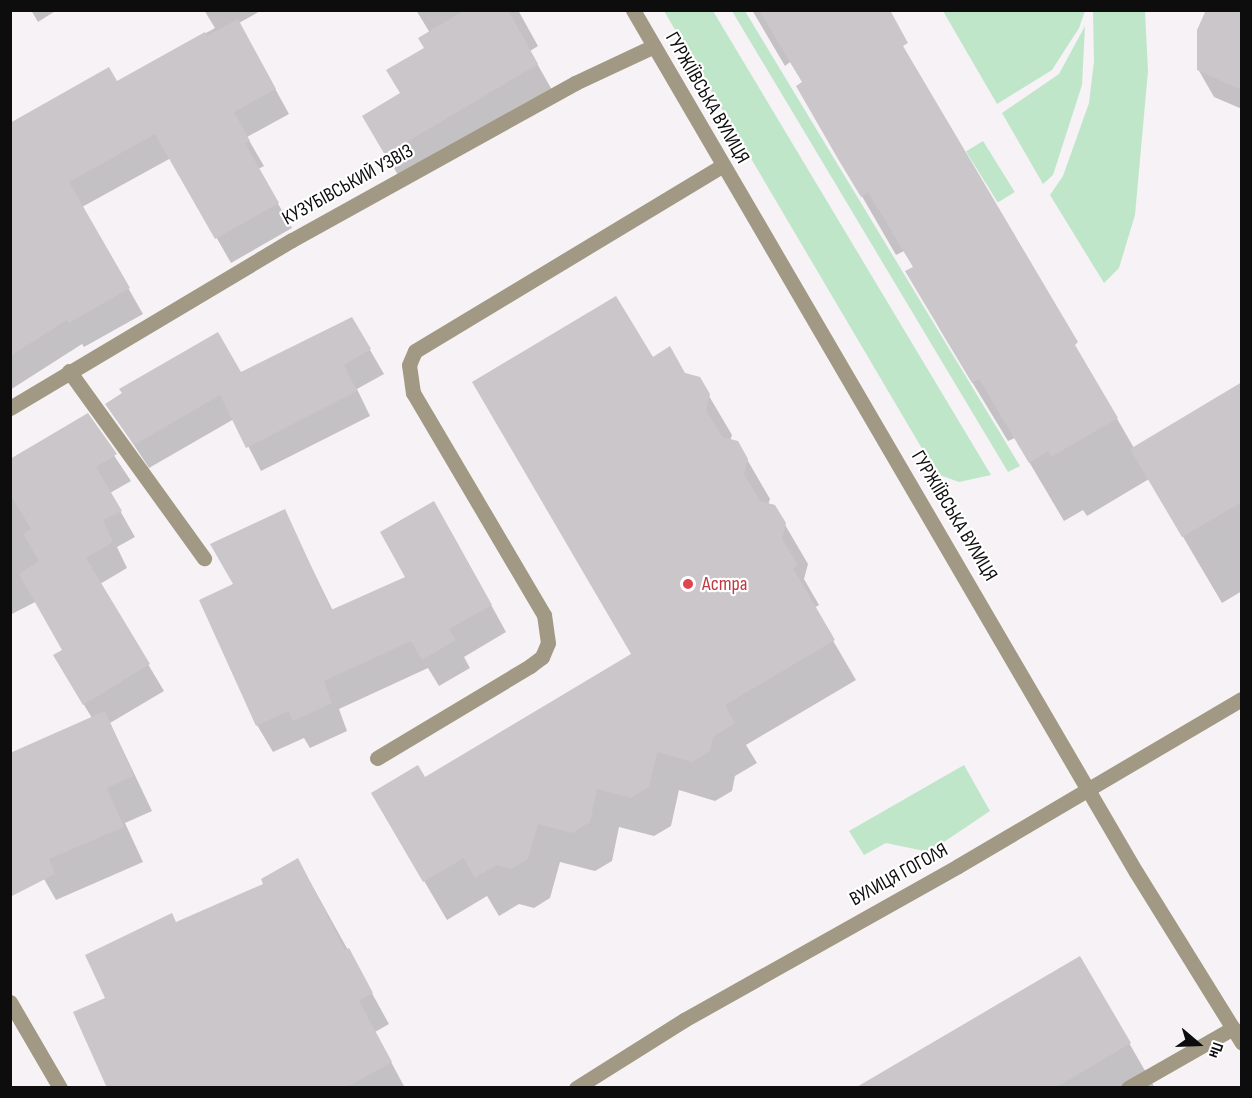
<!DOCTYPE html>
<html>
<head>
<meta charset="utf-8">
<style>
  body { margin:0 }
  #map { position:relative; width:1252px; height:1098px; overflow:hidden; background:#f6f2f6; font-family:"Sofia Sans Condensed",sans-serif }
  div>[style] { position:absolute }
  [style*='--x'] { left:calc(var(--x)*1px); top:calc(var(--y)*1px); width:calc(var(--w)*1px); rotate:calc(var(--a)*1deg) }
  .green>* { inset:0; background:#bfe6c9; transform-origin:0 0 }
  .shadow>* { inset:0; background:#0003 }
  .building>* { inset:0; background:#cac6ca }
  .service>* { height:15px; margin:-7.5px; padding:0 7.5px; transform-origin:7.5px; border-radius:7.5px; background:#a19983 }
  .minor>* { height:15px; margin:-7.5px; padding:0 7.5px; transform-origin:7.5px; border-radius:7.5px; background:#a19983 }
  .dots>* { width:16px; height:16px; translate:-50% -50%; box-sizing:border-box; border:3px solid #fff; border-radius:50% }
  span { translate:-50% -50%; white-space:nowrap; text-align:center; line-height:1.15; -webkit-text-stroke:4.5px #fff; paint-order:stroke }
  .street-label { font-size:20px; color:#0e0d0e }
  .health-label { font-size:20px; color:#be3a42 }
  .left { translate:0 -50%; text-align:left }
  .frame { position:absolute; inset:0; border:12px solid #0e0d0e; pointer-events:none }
  .north { position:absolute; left:1168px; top:1014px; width:60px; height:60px; -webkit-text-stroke:4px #fff; paint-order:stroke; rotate:109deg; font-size:16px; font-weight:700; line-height:24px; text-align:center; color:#0e0d0e }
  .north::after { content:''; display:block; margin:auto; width:21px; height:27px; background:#0e0d0e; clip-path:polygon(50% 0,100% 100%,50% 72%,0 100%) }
</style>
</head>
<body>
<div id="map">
  <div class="green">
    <i style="clip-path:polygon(664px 11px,713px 11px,991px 475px,959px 482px,937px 474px)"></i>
    <i style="clip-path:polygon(732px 11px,745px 11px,1020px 466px,1008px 472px)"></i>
    <i style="clip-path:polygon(943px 11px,1085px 10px,1085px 11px,1079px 28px,1052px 70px,997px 104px)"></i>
    <i style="clip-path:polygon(1093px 11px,1145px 11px,1148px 71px,1135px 215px,1119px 268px,1104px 283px,1050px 195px,1063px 176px,1089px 103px,1094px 61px)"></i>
    <i style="clip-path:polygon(1085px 26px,1082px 85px,1053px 175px,1043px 184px,1002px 113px,1059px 74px)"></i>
    <i style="left:983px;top:141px;width:60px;height:20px;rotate:58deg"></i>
    <i style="clip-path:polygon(964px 765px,990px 811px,929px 852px,886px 843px,864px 855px,849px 831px)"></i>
  </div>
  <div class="shadow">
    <i style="clip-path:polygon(31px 10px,57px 10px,38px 22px)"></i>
    <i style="clip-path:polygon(204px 10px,262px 10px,239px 23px,289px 114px,247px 137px,264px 166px,258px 169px,292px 228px,231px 263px,171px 158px,82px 207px,143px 314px,84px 347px,82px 344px,10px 390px,10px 124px,116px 83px,215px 28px)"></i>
    <i style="clip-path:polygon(416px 10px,518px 10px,538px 46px,530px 51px,552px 90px,401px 180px,364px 117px,402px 94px,426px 48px,430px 33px)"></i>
    <i style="clip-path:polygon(752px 10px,881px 10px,1134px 448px,1242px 384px,1242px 591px,1222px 603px,1149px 479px,1087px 516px,1083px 510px,1064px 521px,1015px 438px,1008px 441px,941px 331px,914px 268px,904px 251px,896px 255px,798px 86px,803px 83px,790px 62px,785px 66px)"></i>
    <i style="clip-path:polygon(1242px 10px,1242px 109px,1214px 97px,1198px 69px)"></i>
    <i style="clip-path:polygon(352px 319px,384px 374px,357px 389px,370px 416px,261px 471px,234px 419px,149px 468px,107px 404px,240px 374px)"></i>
    <i style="clip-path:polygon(652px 359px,699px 379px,732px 435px,730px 441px,737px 442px,770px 499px,768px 505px,774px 506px,808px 564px,804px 579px,819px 605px,814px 608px,856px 680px,746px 745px,757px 763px,735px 776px,732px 791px,715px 801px,679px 790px,671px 826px,654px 836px,619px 827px,612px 861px,595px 871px,560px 862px,550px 898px,534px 908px,519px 904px,499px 916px,487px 896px,447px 920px,373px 794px,424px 779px,633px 655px)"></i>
    <i style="clip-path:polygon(87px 415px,131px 481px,110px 493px,135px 537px,117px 547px,127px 568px,100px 584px,164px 691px,110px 723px,152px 811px,125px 823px,143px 862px,56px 900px,36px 865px,92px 718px,70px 682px,64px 650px,39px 600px,10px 615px,10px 461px)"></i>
    <i style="clip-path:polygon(284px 511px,333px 611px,407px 577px,450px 530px,506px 632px,464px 657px,470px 668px,439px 686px,428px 668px,339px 709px,347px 731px,310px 748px,304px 738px,273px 752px,257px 725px,235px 585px)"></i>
    <i style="clip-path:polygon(298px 860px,389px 1024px,375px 1032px,405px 1088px,113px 1088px,107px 998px,177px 923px,265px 885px)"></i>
    <i style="clip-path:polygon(1080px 958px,1155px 1088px,858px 1088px)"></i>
  </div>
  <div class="building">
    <i style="clip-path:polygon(465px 10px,508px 10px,538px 64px,385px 155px,362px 116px,400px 93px,386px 70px,424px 48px,418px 38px)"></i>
    <i style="clip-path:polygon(759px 10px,890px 10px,908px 43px,903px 46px,1078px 342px,1075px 345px,1118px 418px,1051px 457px,1048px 451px,1029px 463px,979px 379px,972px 383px,905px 271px,913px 267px,868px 192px,861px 197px,838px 159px,796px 86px,802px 82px)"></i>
    <i style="clip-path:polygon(1206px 10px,1242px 10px,1242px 90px,1197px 70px,1197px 30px)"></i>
    <i style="clip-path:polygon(238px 19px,276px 89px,234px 112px,250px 141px,245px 143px,279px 203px,215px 239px,155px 134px,69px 182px,130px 288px,69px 323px,67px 320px,10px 356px,10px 123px,109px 67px,117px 81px,205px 32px,207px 36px)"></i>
    <i style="clip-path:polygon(616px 296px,653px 357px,670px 346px,685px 373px,700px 377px,710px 394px,706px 410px,722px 437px,738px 441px,748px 459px,744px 474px,760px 501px,775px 505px,786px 523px,782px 539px,798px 565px,793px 568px,835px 640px,725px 705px,735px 723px,713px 737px,710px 751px,692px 762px,657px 752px,649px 787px,631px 798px,597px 789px,590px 822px,572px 833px,538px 824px,528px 859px,511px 869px,496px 865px,475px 878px,464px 858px,423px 882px,371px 793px,418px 765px,425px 777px,631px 654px,472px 382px)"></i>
    <i style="clip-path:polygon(352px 317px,371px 349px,344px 365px,357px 391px,246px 448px,220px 395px,134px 445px,105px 404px,122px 393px,119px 389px,218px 332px,241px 372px)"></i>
    <i style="clip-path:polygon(1242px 382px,1242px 502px,1182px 537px,1130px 449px)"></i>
    <i style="clip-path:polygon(88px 413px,117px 454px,96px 467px,122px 511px,103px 520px,113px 542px,86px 558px,150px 664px,83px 705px,53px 655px,62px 650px,19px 574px,39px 561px,23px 534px,31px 529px,10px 494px,10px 459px)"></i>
    <i style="clip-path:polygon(434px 501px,492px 605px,449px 629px,456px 640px,422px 660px,411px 641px,324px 681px,332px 703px,293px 721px,288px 711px,256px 726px,199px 600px,233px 584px,210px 544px,285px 509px,331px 610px,405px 577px,380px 532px)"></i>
    <i style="clip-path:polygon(105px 711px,134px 776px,107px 788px,124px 827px,49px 859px,55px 874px,10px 897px,10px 753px)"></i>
    <i style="clip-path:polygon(298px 858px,345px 950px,349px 948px,373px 993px,359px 1001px,392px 1062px,345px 1088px,107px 1088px,73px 1012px,105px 998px,85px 955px,172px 913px,176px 922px,263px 884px,261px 879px)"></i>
    <i style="clip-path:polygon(1080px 956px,1131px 1043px,1055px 1088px,855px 1088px)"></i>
  </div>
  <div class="service">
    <i style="--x:377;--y:758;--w:179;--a:-31"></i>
    <i style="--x:530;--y:666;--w:15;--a:-37"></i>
    <i style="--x:542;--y:657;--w:15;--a:-67"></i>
    <i style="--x:548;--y:643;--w:28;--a:-98"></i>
    <i style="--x:544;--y:615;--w:258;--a:-120.5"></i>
    <i style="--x:413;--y:393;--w:28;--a:-98"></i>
    <i style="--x:409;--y:365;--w:15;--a:-67"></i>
    <i style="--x:415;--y:351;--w:358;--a:-31.1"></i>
    <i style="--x:10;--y:1002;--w:99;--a:59.8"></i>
    <i style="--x:1128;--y:1088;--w:121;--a:-29.7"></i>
  </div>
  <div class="minor">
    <i style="--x:633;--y:10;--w:998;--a:59.74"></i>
    <i style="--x:1136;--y:872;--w:201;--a:58.2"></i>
    <i style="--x:69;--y:371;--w:231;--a:54.2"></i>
    <i style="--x:10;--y:408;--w:328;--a:-30.8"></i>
    <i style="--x:292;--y:240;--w:324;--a:-29"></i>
    <i style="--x:575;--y:83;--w:87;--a:-25.1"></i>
    <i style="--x:576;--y:1088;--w:128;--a:-32.2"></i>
    <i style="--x:684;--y:1020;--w:314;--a:-29.3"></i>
    <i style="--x:958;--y:866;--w:329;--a:-30.5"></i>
  </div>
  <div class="dots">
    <i style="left:688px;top:584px;background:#e0444e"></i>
  </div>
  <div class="street-label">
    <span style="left:707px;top:98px;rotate:60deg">ГУРЖІЇВСЬКА ВУЛИЦЯ</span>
    <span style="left:348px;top:185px;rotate:-29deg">КУЗУБІВСЬКИЙ УЗВІЗ</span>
    <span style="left:954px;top:516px;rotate:59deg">ГУРЖІЇВСЬКА ВУЛИЦЯ</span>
    <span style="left:899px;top:875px;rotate:-29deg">ВУЛИЦЯ ГОГОЛЯ</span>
  </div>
  <div class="health-label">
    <span class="left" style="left:702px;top:584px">Астра</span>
  </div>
  <div class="frame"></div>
  <div class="north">Пн</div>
</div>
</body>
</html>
